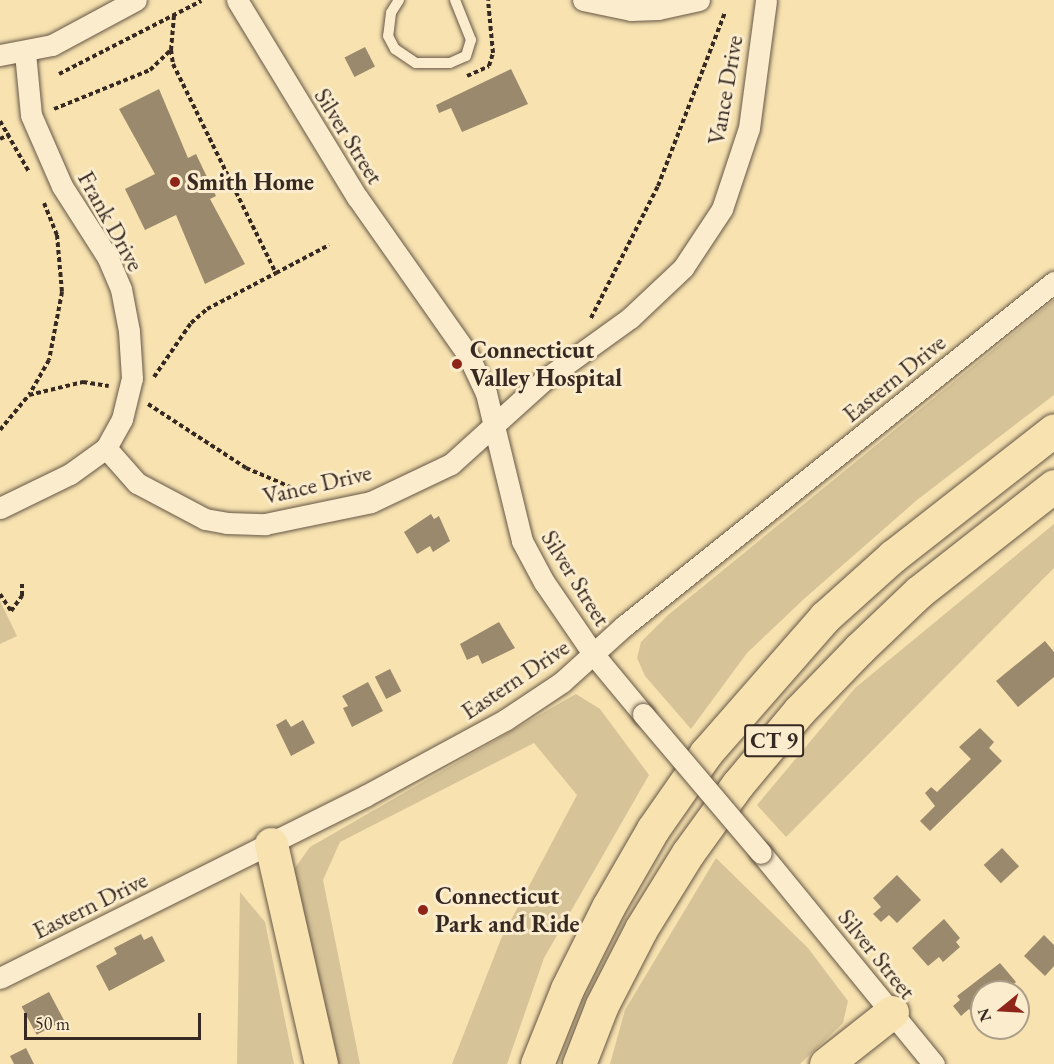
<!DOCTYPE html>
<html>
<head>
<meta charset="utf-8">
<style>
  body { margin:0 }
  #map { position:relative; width:1054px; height:1064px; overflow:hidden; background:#f7e2b0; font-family:"EB Garamond",serif }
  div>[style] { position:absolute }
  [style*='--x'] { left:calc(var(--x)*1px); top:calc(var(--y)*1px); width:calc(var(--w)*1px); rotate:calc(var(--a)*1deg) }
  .green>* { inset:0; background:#d6c398 }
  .building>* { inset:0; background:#9a896c; transform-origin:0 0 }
  .path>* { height:4px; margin-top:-2px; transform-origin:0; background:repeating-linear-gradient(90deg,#362922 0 4.5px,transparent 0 7.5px) }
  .roads { filter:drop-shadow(0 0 2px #665746) drop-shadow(0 0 2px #665746) }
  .lane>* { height:10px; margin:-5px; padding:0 5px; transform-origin:5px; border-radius:5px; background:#faeccc }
  .street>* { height:21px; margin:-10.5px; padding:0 10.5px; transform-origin:10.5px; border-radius:10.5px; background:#faeccc }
  .highway>* { height:33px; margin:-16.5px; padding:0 16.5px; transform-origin:16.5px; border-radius:16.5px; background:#f7e2b0 }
  .bridges { filter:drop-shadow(0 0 2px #665746) drop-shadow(0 0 2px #665746) }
  .street-bridge>* { height:21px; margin:-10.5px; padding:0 10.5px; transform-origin:10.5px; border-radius:10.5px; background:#faeccc }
  .dots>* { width:16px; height:16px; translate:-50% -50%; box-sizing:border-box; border:3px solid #faeccc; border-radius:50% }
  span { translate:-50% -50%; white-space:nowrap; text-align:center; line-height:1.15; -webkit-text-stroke:6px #faeccc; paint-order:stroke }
  .shield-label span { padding:2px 4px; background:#faeccc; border:2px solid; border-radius:4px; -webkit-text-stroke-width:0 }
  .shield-label { font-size:22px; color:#362922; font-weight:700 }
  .street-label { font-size:24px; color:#362922 }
  .poi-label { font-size:24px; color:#362922; font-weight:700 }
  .left { translate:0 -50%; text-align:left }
  .north { position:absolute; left:970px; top:980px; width:60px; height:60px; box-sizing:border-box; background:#faeccc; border:2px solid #ac9e88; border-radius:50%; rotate:252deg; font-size:16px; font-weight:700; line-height:24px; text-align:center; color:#362922 }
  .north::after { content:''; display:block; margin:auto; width:21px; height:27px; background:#8f2418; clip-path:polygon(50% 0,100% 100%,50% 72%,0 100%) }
  .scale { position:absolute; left:24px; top:1013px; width:177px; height:27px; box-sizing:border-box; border:3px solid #362922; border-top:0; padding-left:8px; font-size:18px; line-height:21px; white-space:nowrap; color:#362922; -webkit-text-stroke:4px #faeccc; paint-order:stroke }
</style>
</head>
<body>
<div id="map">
  <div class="green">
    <i style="clip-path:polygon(1054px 300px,1054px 395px,917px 500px,805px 598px,747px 653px,691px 729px,645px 676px,637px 658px,641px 642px,668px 615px)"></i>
    <i style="clip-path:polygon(1054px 524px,1054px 568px,786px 837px,757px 805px,855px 688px)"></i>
    <i style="clip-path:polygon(0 601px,17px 636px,0 644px)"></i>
    <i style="clip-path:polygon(576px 694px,600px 709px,649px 775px,544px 958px,507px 1064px,452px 1064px,501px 939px,577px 795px,534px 743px,340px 842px,323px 880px,360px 1064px,328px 1064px,292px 872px,310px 847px)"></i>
    <i style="clip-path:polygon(716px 858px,808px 948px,848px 1001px,843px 1023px,800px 1064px,610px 1064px,625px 1010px)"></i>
    <i style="clip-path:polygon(240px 892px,265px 922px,294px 1064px,237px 1064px)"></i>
  </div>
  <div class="building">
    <i style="left:365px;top:47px;width:22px;height:23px;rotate:63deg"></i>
    <i style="clip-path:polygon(511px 69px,528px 104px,462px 132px,451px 108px,439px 113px,436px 105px)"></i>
    <i style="clip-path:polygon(159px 89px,188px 158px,196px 154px,216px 196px,210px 199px,245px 264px,205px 284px,176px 215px,145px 230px,125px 189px,155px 174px,119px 109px)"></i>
    <i style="clip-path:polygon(431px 514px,434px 519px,439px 516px,450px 541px,433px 552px,430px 546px,417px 554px,404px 532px)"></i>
    <i style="clip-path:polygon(499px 622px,515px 648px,482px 664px,478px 655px,467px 660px,460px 644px)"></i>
    <i style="clip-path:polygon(1045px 641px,1054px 652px,1054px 677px,1018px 707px,996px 681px)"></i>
    <i style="left:390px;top:669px;width:25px;height:17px;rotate:63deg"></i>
    <i style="clip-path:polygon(368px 682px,383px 711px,352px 727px,343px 708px,348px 706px,342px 696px)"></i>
    <i style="clip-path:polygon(286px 719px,291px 727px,303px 720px,315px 743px,291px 756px,276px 725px)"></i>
    <i style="clip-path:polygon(980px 728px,994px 742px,989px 748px,1002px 761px,930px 831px,920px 821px,935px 806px,925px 793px,931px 787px,937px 792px,971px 759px,959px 747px)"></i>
    <i style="left:1002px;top:848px;width:25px;height:25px;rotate:47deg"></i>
    <i style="clip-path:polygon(897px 875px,921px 900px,897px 923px,889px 915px,881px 922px,873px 914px,881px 907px,873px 898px)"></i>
    <i style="clip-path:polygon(944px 919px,960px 938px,956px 942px,960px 947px,943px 962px,939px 957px,928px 966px,912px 948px)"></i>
    <i style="clip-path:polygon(141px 934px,144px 940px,152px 936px,165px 961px,109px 991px,96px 966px,117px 954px,114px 948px)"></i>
    <i style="clip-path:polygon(1044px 935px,1054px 945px,1054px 966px,1045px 976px,1024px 956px)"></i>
    <i style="clip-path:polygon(1000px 963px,1016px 982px,1005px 992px,982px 992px,982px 1013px,976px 1018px,969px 1009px,961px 1016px,953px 1006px,960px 1000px,957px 996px)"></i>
    <i style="left:49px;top:992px;width:32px;height:31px;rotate:62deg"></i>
    <i style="clip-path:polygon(26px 1048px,34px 1064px,14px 1064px,10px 1056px)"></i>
  </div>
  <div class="path">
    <i style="--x:171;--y:50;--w:14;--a:82"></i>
    <i style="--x:173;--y:64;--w:233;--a:63.8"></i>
    <i style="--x:276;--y:273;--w:60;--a:-27.8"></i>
    <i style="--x:59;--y:74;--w:160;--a:-27.2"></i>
    <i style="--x:467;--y:76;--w:24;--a:-24"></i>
    <i style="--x:489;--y:66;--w:14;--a:-73"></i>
    <i style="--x:493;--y:53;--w:53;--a:-95.4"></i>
    <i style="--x:54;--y:109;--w:104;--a:-22.1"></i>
    <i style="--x:150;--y:70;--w:29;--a:-44"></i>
    <i style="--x:171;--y:50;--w:35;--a:-85"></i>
    <i style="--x:0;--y:121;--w:59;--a:60.4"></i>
    <i style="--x:0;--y:139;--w:11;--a:-27"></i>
    <i style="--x:44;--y:203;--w:35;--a:68"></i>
    <i style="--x:57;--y:235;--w:57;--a:85"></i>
    <i style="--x:62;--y:292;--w:69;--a:100.8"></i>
    <i style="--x:49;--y:360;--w:40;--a:119.7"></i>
    <i style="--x:29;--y:395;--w:56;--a:-13.5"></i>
    <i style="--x:83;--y:382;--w:26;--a:9"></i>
    <i style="--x:591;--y:318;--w:148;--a:-63.1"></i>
    <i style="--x:658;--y:186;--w:186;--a:-68.9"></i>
    <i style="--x:154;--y:377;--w:65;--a:-55.6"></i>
    <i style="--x:191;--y:323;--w:21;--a:-41"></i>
    <i style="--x:207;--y:309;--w:78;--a:-27.6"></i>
    <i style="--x:148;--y:404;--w:117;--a:33.1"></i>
    <i style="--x:246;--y:468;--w:61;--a:23.2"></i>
    <i style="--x:0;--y:430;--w:45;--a:-50.4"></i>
    <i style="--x:0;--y:594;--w:20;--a:57"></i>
    <i style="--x:11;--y:611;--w:19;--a:-54"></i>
    <i style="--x:22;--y:596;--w:14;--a:-90"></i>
  </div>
  <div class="roads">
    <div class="lane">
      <i style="--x:399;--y:0;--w:15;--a:122"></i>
      <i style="--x:391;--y:13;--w:23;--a:97"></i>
      <i style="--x:388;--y:36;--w:15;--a:62"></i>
      <i style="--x:395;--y:49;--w:25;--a:34"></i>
      <i style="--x:416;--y:63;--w:34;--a:0"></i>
      <i style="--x:450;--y:63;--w:17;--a:-24"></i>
      <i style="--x:466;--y:56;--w:17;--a:-73"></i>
      <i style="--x:471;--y:40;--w:43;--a:-111.8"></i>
    </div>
    <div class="street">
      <i style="--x:237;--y:0;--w:231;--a:58.7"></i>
      <i style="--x:357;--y:197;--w:193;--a:54.9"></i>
      <i style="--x:468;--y:355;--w:42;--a:64.7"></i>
      <i style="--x:486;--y:393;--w:152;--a:76.3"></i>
      <i style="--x:522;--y:541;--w:47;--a:61.8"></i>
      <i style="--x:544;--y:582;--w:88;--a:55.6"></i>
      <i style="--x:594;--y:655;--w:77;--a:50.3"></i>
      <i style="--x:583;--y:0;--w:49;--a:11.8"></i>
      <i style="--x:631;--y:10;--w:27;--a:-2"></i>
      <i style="--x:658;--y:9;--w:42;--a:-12.4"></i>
      <i style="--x:0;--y:55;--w:53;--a:-10.9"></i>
      <i style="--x:52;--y:45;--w:95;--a:-28.2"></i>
      <i style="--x:106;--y:448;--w:47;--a:48.5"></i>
      <i style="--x:137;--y:483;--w:77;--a:27.9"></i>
      <i style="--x:205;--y:519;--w:22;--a:10"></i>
      <i style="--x:227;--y:523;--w:38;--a:2"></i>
      <i style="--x:265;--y:524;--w:108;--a:-11.7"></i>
      <i style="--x:371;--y:502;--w:89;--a:-25.4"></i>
      <i style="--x:451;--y:464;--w:125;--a:-42.1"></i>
      <i style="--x:544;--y:380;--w:106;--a:-35.8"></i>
      <i style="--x:630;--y:318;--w:73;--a:-43.3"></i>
      <i style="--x:683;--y:268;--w:71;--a:-56.5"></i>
      <i style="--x:722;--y:209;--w:85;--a:-71.6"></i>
      <i style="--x:749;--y:128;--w:129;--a:-82.4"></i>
      <i style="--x:0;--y:508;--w:78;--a:-25.9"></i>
      <i style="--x:70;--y:474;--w:44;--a:-35.8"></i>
      <i style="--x:106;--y:448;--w:33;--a:-61"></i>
      <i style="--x:122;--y:419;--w:42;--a:-76.3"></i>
      <i style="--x:132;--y:378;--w:47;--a:-93.7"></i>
      <i style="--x:129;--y:331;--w:43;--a:-100.8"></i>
      <i style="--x:121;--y:289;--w:34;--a:-113"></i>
      <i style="--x:108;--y:258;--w:85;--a:-122.6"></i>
      <i style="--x:62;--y:186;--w:77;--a:-113.6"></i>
      <i style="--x:31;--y:115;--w:62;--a:-95.5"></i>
      <i style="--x:761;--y:853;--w:273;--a:50.7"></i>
      <i style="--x:0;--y:978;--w:408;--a:-26.5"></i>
      <i style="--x:365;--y:796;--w:159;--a:-28.5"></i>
      <i style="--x:505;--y:720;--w:69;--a:-33.7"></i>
      <i style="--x:562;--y:682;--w:84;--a:-42.1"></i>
      <i style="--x:624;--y:626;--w:551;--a:-38.66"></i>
    </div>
    <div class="highway">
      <i style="--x:271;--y:844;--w:226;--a:77.2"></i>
      <i style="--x:537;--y:1064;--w:81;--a:-68.2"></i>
      <i style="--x:567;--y:989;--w:92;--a:-63.4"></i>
      <i style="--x:608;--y:907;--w:90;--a:-60"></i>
      <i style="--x:653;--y:829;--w:93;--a:-55.1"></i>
      <i style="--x:706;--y:753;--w:181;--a:-48.8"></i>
      <i style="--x:825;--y:617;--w:91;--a:-41.9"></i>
      <i style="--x:893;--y:556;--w:204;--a:-38"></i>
      <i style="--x:579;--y:1064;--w:63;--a:-68.7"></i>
      <i style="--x:602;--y:1005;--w:85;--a:-62.8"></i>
      <i style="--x:641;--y:929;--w:89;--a:-58.3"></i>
      <i style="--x:688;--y:853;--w:85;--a:-54.1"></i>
      <i style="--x:738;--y:784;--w:95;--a:-50.1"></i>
      <i style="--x:799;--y:711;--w:86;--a:-45.9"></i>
      <i style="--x:859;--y:649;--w:84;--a:-43.6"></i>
      <i style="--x:920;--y:591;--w:170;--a:-38.1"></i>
      <i style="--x:826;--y:1064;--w:84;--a:-38.2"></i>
    </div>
  </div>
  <div class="bridges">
    <div class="street-bridge">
      <i style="--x:643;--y:714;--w:182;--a:49.7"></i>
    </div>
  </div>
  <div class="dots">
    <i style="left:175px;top:182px;background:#8f2418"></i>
    <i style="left:457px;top:364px;background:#8f2418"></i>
    <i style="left:423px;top:910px;background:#8f2418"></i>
  </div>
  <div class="shield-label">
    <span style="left:774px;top:741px">CT 9</span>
  </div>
  <div class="street-label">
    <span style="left:725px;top:90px;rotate:-80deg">Vance Drive</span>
    <span style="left:349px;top:136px;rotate:58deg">Silver Street</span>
    <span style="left:111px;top:221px;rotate:61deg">Frank Drive</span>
    <span style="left:894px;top:378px;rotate:-39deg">Eastern Drive</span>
    <span style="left:317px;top:484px;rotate:-13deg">Vance Drive</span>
    <span style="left:576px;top:578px;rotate:58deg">Silver Street</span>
    <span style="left:515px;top:679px;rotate:-34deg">Eastern Drive</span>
    <span style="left:90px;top:905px;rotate:-26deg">Eastern Drive</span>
    <span style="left:877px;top:954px;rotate:51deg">Silver Street</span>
  </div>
  <div class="poi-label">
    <span class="left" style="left:187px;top:182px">Smith Home</span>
    <span class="left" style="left:470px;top:364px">Connecticut<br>Valley Hospital</span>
    <span class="left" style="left:435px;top:910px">Connecticut<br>Park and Ride</span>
  </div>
  <div class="north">N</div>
  <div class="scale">50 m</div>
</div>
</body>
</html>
